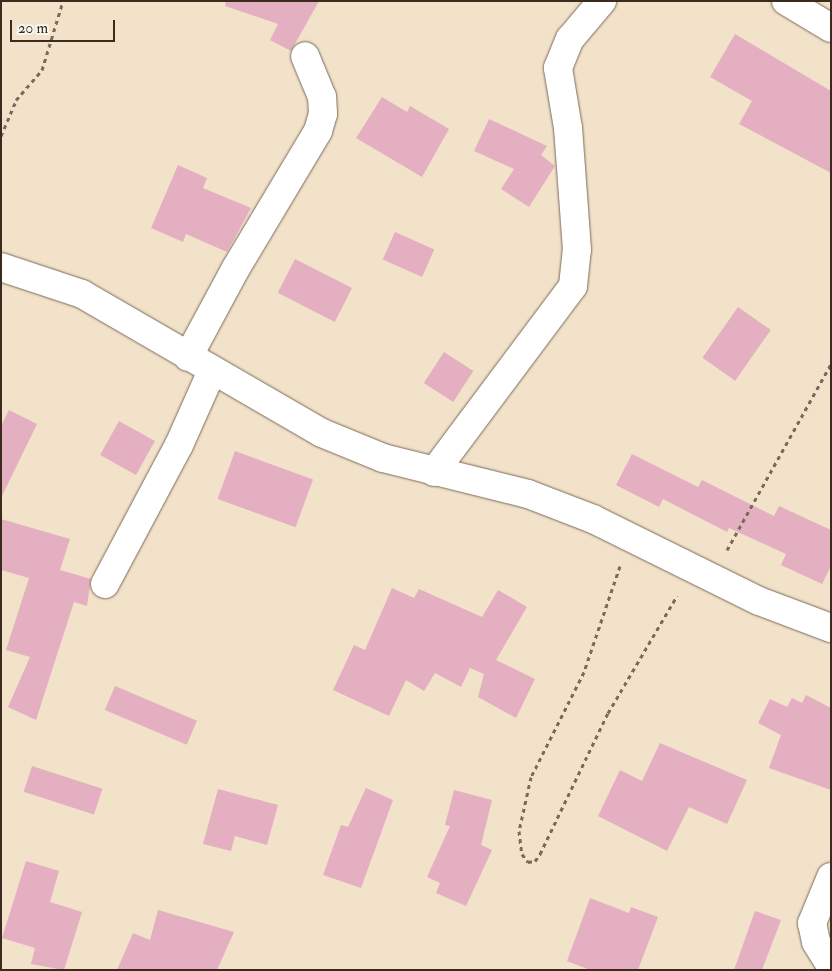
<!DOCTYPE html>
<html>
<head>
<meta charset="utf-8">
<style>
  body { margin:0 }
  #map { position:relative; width:832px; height:971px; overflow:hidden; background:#f1e2c9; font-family:"IM FELL Double Pica",serif }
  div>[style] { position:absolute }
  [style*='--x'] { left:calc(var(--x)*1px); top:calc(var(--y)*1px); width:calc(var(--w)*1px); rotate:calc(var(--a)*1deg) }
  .building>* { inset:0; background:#e5afc2; transform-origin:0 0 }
  .path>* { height:3px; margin-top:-1.5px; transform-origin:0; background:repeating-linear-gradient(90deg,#7b6a5a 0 4px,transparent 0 8px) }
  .roads { filter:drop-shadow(0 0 1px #7b6a5a) drop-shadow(0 0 1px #7b6a5a) }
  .minor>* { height:28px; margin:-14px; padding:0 14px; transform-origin:14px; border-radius:14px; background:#fff }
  span { translate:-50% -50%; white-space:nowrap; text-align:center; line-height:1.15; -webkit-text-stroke:5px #f6f6f2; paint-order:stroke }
  .frame { position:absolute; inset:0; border:2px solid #3b2a1e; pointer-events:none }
  .scale { position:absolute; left:10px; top:20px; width:105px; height:22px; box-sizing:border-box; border:2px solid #3b2a1e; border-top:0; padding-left:6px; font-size:15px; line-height:18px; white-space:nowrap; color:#3b2a1e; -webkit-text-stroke:4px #f6f6f2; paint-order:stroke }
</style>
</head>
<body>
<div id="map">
  <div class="building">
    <i style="clip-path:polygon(226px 1px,319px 1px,291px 51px,270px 40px,278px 24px,225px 6px)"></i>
    <i style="clip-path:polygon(735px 34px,831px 91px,831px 173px,739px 124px,752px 101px,710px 77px)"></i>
    <i style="clip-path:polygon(382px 97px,407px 112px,410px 106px,449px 129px,422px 177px,356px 138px)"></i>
    <i style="clip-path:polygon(489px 119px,547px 146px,541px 155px,555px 166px,529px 207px,501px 189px,514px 169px,474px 151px)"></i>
    <i style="clip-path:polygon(178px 165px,207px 178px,203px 188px,251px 208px,227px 252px,186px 234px,183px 242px,151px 228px)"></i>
    <i style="left:395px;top:232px;width:43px;height:30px;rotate:24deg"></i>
    <i style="left:295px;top:259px;width:64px;height:38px;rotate:27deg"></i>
    <i style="left:738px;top:307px;width:40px;height:62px;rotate:35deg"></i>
    <i style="left:444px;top:352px;width:35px;height:37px;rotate:33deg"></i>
    <i style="clip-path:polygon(9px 410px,37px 424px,1px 498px,1px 426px)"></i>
    <i style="left:119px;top:421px;width:41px;height:39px;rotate:29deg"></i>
    <i style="left:235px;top:451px;width:83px;height:51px;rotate:20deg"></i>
    <i style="clip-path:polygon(632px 454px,698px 487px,702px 480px,774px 516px,779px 506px,831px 530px,831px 566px,822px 584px,781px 565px,786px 554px,729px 528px,727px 532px,663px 499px,659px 507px,616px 485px)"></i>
    <i style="clip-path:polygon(1px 519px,70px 539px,60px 570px,91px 579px,87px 606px,74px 602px,36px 720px,8px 707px,30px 657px,6px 650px,29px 578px,1px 570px)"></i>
    <i style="clip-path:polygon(392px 588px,414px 598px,419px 589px,482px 617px,498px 590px,527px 607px,496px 660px,535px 679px,516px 718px,478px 697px,484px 674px,470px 668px,461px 687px,435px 673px,424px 691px,406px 680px,389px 716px,333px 690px,354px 645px,365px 650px)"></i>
    <i style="left:115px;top:686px;width:89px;height:26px;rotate:23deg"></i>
    <i style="clip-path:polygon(806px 695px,831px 708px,831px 790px,769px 768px,781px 735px,758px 723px,770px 699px,787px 707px,792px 698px,802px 703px)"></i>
    <i style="clip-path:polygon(660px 743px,747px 780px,727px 824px,689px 807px,667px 851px,598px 816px,620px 770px,642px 781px)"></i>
    <i style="left:32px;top:766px;width:74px;height:27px;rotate:18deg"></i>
    <i style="clip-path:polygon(366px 788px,393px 800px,361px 888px,323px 875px,341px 825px,348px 827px)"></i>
    <i style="clip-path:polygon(218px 789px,278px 805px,267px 845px,235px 836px,231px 851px,203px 844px)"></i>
    <i style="clip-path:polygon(454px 790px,492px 800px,481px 845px,492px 850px,466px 906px,436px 893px,440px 883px,427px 877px,450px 826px,445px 825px)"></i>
    <i style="clip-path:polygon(26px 861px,59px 871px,50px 902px,82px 912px,64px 970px,31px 964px,35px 948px,2px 938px)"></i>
    <i style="clip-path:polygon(590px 898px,629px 913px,631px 907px,658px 917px,638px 970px,590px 970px,567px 961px)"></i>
    <i style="clip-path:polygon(158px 910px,234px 932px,217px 970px,117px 970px,133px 933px,150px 940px)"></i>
    <i style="clip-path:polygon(755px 911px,781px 920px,762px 970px,734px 970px)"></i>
  </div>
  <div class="path">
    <i style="--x:1;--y:136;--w:39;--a:-67"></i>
    <i style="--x:16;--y:100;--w:40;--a:-49"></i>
    <i style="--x:42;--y:70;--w:72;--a:-73.1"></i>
    <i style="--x:727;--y:550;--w:213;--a:-60.8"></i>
    <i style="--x:620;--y:566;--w:112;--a:108.8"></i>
    <i style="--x:584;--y:672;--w:118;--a:116.8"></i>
    <i style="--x:531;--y:777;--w:55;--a:102.5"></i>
    <i style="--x:519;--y:831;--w:23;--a:83"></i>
    <i style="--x:522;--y:854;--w:10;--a:53"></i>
    <i style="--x:528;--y:862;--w:7;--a:-8"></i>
    <i style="--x:535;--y:861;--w:9;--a:-54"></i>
    <i style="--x:540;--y:854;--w:157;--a:-64.3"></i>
    <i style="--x:608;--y:713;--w:136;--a:-59.5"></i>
  </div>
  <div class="roads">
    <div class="minor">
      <i style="--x:786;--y:1;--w:52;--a:31"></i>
      <i style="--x:1;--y:267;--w:85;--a:18.4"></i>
      <i style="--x:82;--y:294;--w:277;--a:30.1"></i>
      <i style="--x:322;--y:433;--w:66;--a:22.3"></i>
      <i style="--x:383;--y:458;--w:149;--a:13.9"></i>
      <i style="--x:528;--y:494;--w:70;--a:21"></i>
      <i style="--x:593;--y:519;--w:185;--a:26.3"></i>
      <i style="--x:759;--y:601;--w:77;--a:20.6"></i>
      <i style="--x:188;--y:357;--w:101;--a:-61.7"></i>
      <i style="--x:236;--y:268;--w:160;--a:-59.1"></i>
      <i style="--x:318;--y:131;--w:18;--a:-74"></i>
      <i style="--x:323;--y:114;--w:17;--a:-93"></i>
      <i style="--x:322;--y:97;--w:44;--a:-112.5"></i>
      <i style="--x:434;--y:472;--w:232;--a:-53.2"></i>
      <i style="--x:573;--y:286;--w:36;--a:-84"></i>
      <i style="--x:577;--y:250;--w:122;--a:-94.2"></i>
      <i style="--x:568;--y:128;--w:61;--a:-99.5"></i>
      <i style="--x:558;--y:68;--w:31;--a:-68"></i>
      <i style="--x:570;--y:39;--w:50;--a:-49.9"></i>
      <i style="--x:105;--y:584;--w:157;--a:-62"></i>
      <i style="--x:179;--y:445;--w:81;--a:-66"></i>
      <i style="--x:831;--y:877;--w:50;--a:112.4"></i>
      <i style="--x:812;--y:923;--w:19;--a:78"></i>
      <i style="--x:816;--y:942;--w:28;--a:58"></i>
    </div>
  </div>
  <div class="frame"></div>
  <div class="scale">20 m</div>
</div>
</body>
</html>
